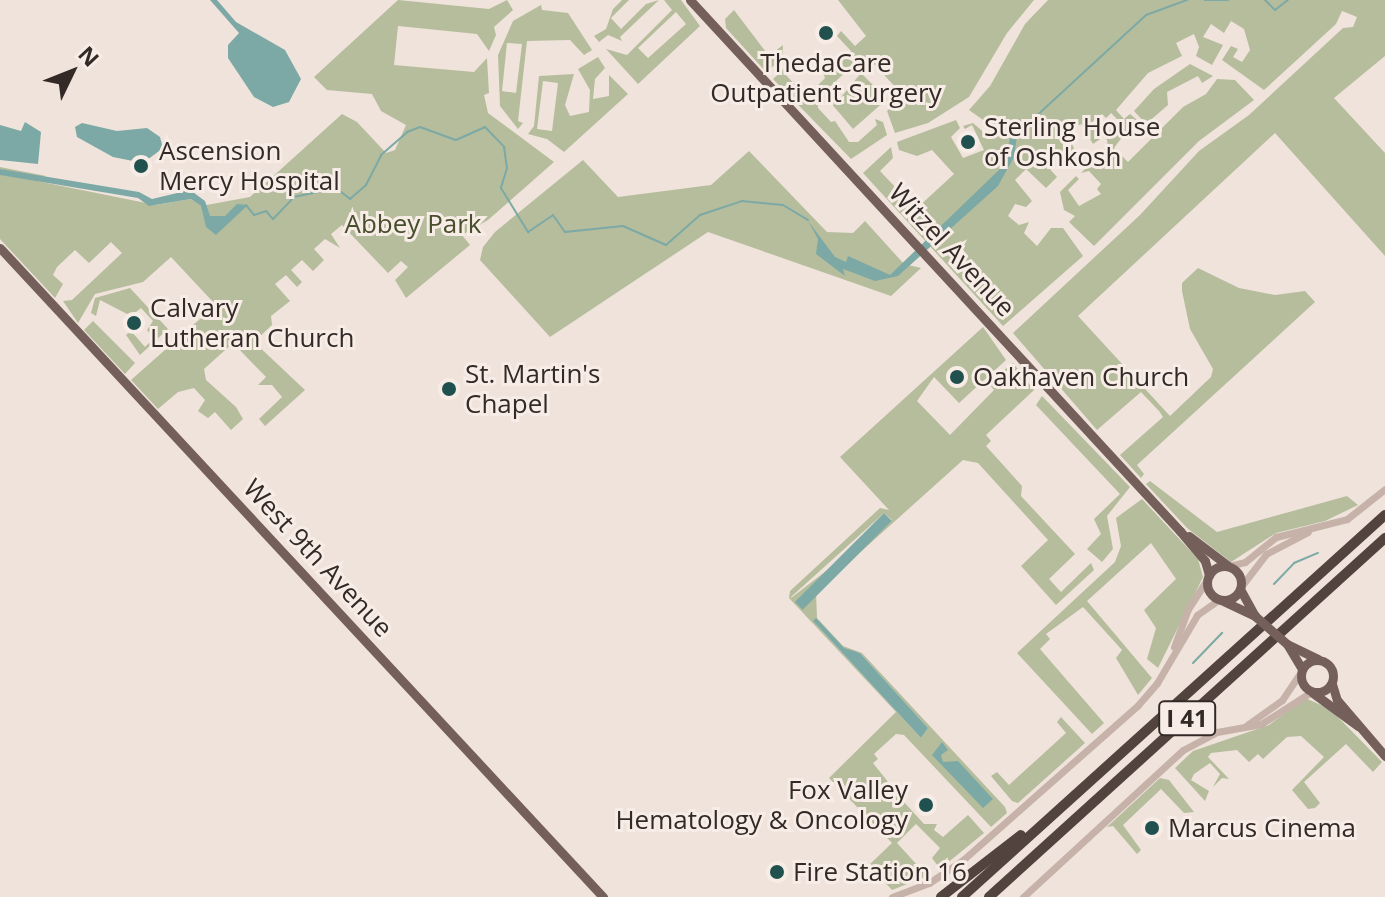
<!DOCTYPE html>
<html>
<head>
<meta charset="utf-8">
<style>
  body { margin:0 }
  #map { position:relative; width:1385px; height:897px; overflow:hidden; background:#efe3db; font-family:"Open Sans",sans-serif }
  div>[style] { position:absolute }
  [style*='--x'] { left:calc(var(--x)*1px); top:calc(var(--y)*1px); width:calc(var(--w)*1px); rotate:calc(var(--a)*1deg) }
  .green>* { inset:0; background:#b6bd9c }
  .water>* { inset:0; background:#7ca9a5; transform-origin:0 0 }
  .stream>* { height:2px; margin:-1px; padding:0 1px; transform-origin:1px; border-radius:1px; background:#7ca9a5 }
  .minor>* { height:7px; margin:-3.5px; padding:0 3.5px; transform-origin:3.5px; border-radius:3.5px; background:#c6b2a8 }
  .major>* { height:9px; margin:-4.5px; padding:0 4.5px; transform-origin:4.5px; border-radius:4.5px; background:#745f5a }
  .major>.ring { margin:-4.5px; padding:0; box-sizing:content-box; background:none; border:9px solid #745f5a; border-radius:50% }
  .highway>* { height:10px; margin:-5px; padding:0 5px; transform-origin:5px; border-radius:5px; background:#53433f }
  .major-bridge>* { height:9px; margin:-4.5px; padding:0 4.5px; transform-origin:4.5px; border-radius:4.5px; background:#745f5a }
  .dots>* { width:22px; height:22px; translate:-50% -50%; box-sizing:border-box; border:4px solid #f7ede6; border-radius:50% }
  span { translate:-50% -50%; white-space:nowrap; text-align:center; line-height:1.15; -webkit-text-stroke:6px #f7ede6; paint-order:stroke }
  .shield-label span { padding:2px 6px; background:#f7ede6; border:2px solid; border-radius:6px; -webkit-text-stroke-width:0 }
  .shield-label { font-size:24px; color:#332a27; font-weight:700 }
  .poi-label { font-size:26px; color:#332a27 }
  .left { translate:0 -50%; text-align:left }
  .right { translate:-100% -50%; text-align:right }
  .park-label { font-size:26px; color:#474f2d }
  .street-label { font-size:26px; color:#332a27 }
  .north { position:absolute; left:32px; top:32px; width:80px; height:80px; -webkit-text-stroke:6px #f7ede6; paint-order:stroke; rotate:47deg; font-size:22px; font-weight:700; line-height:32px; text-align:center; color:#332a27 }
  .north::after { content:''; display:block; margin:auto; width:28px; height:36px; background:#332a27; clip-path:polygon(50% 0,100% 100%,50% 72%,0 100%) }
</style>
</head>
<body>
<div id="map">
  <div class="green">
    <i style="clip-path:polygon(398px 0,489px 9px,507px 0,513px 10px,494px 27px,496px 35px,489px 51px,477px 34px,398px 26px,394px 65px,474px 72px,487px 58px,489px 93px,484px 95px,488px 113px,554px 162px,488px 220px,462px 235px,470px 245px,406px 298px,395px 280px,408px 267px,401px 261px,388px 273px,342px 225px,331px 234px,340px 248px,325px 239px,314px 249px,324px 260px,313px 271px,302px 260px,291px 270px,302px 282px,297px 287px,286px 275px,275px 284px,290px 301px,271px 316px,272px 325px,254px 342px,305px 390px,265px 426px,259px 419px,282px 397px,272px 385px,258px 385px,266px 377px,233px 343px,204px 369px,206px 380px,236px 407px,243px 419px,231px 430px,215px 412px,208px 418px,198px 411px,205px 400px,194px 388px,178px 392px,158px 409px,131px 380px,209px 311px,213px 302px,171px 257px,143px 282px,95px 294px,78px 323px,63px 301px,72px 300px,122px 253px,111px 242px,89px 263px,75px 250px,57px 267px,53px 275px,63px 284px,55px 298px,0 239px,0 167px,46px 176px,37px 181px,156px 205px,191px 199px,201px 206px,250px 197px,342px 114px,357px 122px,386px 153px,395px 150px,406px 125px,381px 111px,372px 94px,327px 90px,314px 77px)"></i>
    <i style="clip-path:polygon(622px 0,629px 0,611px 18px,621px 29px,646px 4px,659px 0,620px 37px,622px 41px,608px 35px,599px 42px,594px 36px,606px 29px,613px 9px)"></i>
    <i style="clip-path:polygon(evenodd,664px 0,681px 0,700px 26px,638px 84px,606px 49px,627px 55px,672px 10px,664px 0,676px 12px,686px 24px,648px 58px,638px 48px,676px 12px)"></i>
    <i style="clip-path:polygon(838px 0,1034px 0,1007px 33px,969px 97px,928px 123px,895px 133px,887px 111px,900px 100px,899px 91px,872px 62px,863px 68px,855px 63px,817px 99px,818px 108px,831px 122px,835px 121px,849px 142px,858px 142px,877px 125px,875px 119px,883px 122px,887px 135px,851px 159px,773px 79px,786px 67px,783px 72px,801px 91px,811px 92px,825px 78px,819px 61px,834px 67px,851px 51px,837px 36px,841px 31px,855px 46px,866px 36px)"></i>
    <i style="clip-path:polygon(1048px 0,1385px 0,1385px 56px,1334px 98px,1385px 153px,1385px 256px,1275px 133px,1078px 316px,1170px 416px,1211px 377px,1213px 369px,1190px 329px,1182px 291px,1182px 283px,1198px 268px,1239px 288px,1275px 295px,1305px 291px,1315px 302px,1137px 465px,1144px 474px,1141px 478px,1120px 455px,1163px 417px,1159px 411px,1141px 392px,1097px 430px,1013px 333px,1140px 215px,1199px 151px,1249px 115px,1343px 28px,1353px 27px,1357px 17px,1342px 11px,1336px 24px,1264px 90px,1222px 60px,1231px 46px,1238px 49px,1233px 57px,1242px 62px,1250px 50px,1244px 29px,1231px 21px,1224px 33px,1211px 24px,1203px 37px,1223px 45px,1212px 65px,1196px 56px,1199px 47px,1194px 34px,1176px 43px,1182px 56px,1148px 73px,1116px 110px,1124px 119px,1130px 114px,1143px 125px,1135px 120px,1114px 148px,1128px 162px,1183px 107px,1206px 94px,1217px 79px,1235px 80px,1254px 100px,1199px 141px,1094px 246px,1069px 222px,1075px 216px,1064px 210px,1060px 192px,1076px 176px,1079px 179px,1068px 190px,1079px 206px,1101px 194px,1097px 189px,1101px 184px,1089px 171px,1081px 173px,1108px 146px,1106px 135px,1118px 120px,1111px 113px,1106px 118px,1102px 114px,1091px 123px,1103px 137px,1093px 144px,1081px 124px,1067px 132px,1078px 158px,1071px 164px,1048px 148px,1039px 157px,1057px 177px,1046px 188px,1026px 169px,1015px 180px,1032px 201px,1026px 207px,1015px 204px,1008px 216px,1019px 225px,1029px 222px,1024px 233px,1037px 246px,1051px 228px,1063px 228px,1083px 256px,1003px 326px,863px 173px,891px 147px,893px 158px,880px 171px,916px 209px,954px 174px,932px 150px,917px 156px,899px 150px,897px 142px,956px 120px,960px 128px,951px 137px,963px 158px,984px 150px,972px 125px,965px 129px,963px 126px,973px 123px,988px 136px,993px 127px,969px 110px,990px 86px,1025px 24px)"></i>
    <i style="clip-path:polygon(evenodd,541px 5px,542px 10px,568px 13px,592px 50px,584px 55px,570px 40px,527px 41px,518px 121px,523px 123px,518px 129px,500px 106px,498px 55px,513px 21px,541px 5px,507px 43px,522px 44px,516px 93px,502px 91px,507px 43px)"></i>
    <i style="clip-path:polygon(734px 10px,769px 56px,783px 45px,782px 59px,766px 72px,726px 28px,725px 19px)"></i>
    <i style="clip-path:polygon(evenodd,598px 57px,605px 68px,595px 79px,593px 99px,609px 96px,609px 75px,628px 94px,564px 152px,547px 139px,528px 134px,534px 126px,539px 76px,574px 74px,565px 105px,570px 116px,589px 112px,590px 90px,578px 69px,598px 57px,543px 81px,558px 83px,552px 131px,537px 129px,543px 81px)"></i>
    <i style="clip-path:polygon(1190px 64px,1213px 76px,1202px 83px,1198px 76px,1167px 92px,1168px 105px,1146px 124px,1134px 111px,1154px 89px)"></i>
    <i style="clip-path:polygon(861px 73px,887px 99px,853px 129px,830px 102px,837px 102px)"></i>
    <i style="clip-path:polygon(749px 151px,827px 232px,853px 233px,865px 221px,904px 264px,921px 268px,891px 296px,708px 232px,550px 337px,480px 260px,483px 247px,495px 232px,583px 160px,618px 197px,711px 185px)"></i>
    <i style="clip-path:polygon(130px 288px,168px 329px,140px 355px,126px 335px,131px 331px,145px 347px,154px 338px,147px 330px,153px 321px,141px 308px,131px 316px,100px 300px,96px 316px,91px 313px,95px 298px)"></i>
    <i style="clip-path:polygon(93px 321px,135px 363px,125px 374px,84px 330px)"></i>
    <i style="clip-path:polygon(evenodd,983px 327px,1006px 360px,959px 403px,934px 377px,917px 401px,950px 435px,994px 390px,988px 383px,1013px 363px,1034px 390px,986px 435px,991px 441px,986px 446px,1022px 486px,1021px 496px,1075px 554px,1049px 579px,1061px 592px,1091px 563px,1094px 570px,1056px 605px,1021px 566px,1048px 540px,978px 463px,963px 460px,816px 592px,817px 618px,843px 646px,862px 653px,1005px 807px,1007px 813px,991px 827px,904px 735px,896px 734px,874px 754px,878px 759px,873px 763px,903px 801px,924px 824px,937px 824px,934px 830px,943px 837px,968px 815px,984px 833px,940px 869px,932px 858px,940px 848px,916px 824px,897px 843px,918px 866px,928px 866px,930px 875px,892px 890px,869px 865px,892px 843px,829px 778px,896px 712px,789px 598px,790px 591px,880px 508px,889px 510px,840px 457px,983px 327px,884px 513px,892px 520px,791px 598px,791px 597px,884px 513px,983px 327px,813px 621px,846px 650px,860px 653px,928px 728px,921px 738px,813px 621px)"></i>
    <i style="clip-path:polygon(1042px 396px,1130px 487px,1107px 516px,1113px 549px,1102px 562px,1087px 549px,1101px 534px,1094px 519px,1120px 494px,1036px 405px)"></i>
    <i style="clip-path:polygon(1150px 481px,1217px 532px,1347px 496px,1358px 505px,1325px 521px,1276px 533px,1231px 562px,1187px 528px,1146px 484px)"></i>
    <i style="clip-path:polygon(1142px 499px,1198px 559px,1203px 577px,1158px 668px,1147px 659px,1156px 628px,1144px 610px,1176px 579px,1151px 543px,1087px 601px,1152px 678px,1138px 695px,1116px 658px,1122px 650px,1083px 607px,1046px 634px,1050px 639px,1040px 649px,1104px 723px,1092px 734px,1017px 653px,1115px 562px,1121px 546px,1116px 518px)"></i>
    <i style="clip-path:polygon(1305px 698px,1330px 709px,1382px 762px,1373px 772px,1346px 744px,1304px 782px,1320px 803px,1315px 808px,1308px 809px,1292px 790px,1324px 757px,1301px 736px,1287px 737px,1263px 759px,1258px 754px,1249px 762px,1237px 750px,1211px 753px,1208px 757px,1229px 779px,1222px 778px,1213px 787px,1220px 774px,1210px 763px,1194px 774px,1191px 780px,1209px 791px,1205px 801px,1175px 768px,1193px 751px,1269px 725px)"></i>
    <i style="clip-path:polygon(1061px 717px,1085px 743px,1018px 803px,1012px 801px,991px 776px,997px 772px,1009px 785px,1066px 733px,1057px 722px)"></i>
    <i style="clip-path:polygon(1160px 778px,1169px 780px,1194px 812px,1184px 813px,1161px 789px,1123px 825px,1141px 850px,1137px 854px,1113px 826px,1107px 827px)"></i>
  </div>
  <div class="water">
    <i style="clip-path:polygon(210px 0,217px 0,236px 22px,285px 50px,301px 79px,289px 102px,273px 107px,254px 97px,228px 58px,228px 45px,239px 33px)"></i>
    <i style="clip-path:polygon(1022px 119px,1031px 120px,1018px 129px,1014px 157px,998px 186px,898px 276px,875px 281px,843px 269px,845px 276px,816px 254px,818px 239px,808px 221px,835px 257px,846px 262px,848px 256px,890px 275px,1002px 167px,1013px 129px)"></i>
    <i style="clip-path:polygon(25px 122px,41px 132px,38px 164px,0 160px,0 125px,21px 131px)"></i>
    <i style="clip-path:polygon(82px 123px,117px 131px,147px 128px,160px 137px,163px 148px,143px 163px,113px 157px,77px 137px,75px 127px)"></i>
    <i style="clip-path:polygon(0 169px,139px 192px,152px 199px,190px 190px,205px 201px,210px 216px,225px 216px,237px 204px,248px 205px,216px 235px,206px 227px,201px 206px,191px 199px,149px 206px,138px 198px,0 175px)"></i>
    <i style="left:884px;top:513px;width:11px;height:126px;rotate:45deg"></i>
    <i style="clip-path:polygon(816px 618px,844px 648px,860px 653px,928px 728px,921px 738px,813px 621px)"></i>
    <i style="clip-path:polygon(942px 742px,948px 750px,941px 755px,943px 762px,958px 761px,993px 799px,983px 808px,932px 755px)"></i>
  </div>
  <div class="stream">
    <i style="--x:1205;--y:0;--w:23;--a:0"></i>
    <i style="--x:1265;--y:0;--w:14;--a:45"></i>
    <i style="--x:1275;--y:10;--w:16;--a:-38"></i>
    <i style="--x:1032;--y:120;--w:155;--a:-42.6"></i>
    <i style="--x:1146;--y:15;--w:44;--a:-20.1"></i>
    <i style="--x:246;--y:205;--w:13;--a:51"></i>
    <i style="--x:254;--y:215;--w:13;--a:-18"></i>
    <i style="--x:266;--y:211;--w:11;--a:49"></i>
    <i style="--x:273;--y:219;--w:30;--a:-46"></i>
    <i style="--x:294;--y:197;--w:43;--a:-12.1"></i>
    <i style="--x:336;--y:188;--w:18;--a:38"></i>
    <i style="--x:350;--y:199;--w:21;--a:-41"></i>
    <i style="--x:366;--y:185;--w:34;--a:-63"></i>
    <i style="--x:381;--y:155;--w:35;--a:-41"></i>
    <i style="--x:407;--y:132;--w:14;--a:-21"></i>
    <i style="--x:420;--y:127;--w:38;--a:20"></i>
    <i style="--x:456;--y:140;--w:32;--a:-24"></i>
    <i style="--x:485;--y:127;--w:28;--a:46"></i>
    <i style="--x:504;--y:147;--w:21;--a:82"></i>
    <i style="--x:507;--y:168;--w:21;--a:107"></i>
    <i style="--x:501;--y:188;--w:52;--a:58.5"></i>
    <i style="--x:528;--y:232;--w:30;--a:-34"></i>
    <i style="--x:553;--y:215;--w:21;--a:55"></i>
    <i style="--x:565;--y:232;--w:58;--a:-5.9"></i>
    <i style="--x:623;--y:226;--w:47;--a:23.8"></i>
    <i style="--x:666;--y:245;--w:45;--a:-41.4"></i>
    <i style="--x:700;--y:215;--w:44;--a:-18.4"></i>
    <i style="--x:742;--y:201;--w:41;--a:5.6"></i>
    <i style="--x:783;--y:205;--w:29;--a:31"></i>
    <i style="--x:1274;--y:584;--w:29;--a:-46"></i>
    <i style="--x:1294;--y:563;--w:26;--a:-23"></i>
    <i style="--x:1193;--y:663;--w:42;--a:-46"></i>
  </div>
  <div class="minor">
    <i style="--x:1229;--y:566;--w:16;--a:-14"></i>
    <i style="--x:1245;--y:562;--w:40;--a:-39"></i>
    <i style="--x:1276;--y:537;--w:73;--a:-14.2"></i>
    <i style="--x:1347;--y:519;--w:48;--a:-38.3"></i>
    <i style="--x:1240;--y:588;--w:43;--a:-52.6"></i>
    <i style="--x:1266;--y:554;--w:47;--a:-27.6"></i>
    <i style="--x:1174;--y:647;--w:40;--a:-69.8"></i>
    <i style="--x:1188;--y:609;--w:37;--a:-57"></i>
    <i style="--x:1247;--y:725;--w:43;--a:-35.5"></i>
    <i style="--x:1282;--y:700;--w:34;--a:-56"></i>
    <i style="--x:892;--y:897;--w:40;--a:-21"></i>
    <i style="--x:929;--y:883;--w:42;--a:-34.4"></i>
    <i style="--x:964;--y:859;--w:232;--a:-41.5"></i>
    <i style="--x:1138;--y:705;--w:29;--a:-49"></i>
    <i style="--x:1157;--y:683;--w:79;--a:-59.5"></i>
    <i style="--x:1197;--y:615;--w:28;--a:-35"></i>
    <i style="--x:1023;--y:897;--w:217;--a:-42.6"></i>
    <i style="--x:1183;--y:750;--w:38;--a:-28"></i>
    <i style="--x:1217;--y:732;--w:45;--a:-10.3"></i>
    <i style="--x:1261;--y:724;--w:59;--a:-32.6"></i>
  </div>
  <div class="major">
    <i style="--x:690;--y:0;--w:723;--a:47.3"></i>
    <i style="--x:1180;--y:531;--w:39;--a:50"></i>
    <i style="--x:1205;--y:561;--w:15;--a:74"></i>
    <i style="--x:0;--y:248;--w:886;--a:47.1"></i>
    <i style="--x:1189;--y:536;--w:48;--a:37.3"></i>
    <i class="ring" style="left:1207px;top:566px;width:25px;height:25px"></i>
    <i style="--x:1240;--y:589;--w:31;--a:61"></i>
    <i style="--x:1221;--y:600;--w:38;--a:25"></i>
    <i style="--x:1287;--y:644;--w:34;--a:26"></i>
    <i style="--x:1287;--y:644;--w:29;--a:59"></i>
    <i class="ring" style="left:1301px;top:660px;width:23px;height:23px"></i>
    <i style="--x:1332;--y:684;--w:17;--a:73"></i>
    <i style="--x:1337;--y:700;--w:74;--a:49.4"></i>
    <i style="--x:1313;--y:693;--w:56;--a:36.3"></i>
  </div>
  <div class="highway">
    <i style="--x:941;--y:897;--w:101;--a:-37.8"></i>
    <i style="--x:962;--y:897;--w:570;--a:-42.08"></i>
    <i style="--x:989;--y:897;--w:535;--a:-42.19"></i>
  </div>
  <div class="major-bridge">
    <i style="--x:1255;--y:616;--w:43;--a:41.2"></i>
  </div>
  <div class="dots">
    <i style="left:826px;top:33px;background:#21514e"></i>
    <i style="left:968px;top:142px;background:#21514e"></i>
    <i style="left:141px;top:166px;background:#21514e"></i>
    <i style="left:134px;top:323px;background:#21514e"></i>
    <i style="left:957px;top:377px;background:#21514e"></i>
    <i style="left:449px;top:389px;background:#21514e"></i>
    <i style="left:926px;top:805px;background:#21514e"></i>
    <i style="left:1152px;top:828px;background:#21514e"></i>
    <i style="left:777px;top:872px;background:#21514e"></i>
  </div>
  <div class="shield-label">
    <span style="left:1187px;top:718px">I 41</span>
  </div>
  <div class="poi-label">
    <span style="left:826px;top:78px">ThedaCare<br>Outpatient Surgery</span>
    <span class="left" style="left:984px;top:142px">Sterling House<br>of Oshkosh</span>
    <span class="left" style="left:159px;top:166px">Ascension<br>Mercy Hospital</span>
    <span class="left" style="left:150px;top:323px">Calvary<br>Lutheran Church</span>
    <span class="left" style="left:465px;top:389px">St. Martin's<br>Chapel</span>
    <span class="left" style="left:973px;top:377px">Oakhaven Church</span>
    <span class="right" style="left:908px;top:805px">Fox Valley<br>Hematology &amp; Oncology</span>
    <span class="left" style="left:1168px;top:828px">Marcus Cinema</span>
    <span class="left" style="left:793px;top:872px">Fire Station 16</span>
  </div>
  <div class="park-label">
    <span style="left:413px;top:224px">Abbey Park</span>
  </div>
  <div class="street-label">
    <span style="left:952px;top:250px;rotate:47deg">Witzel Avenue</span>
    <span style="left:318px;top:558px;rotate:47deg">West 9th Avenue</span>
  </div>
  <div class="north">N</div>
</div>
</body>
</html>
